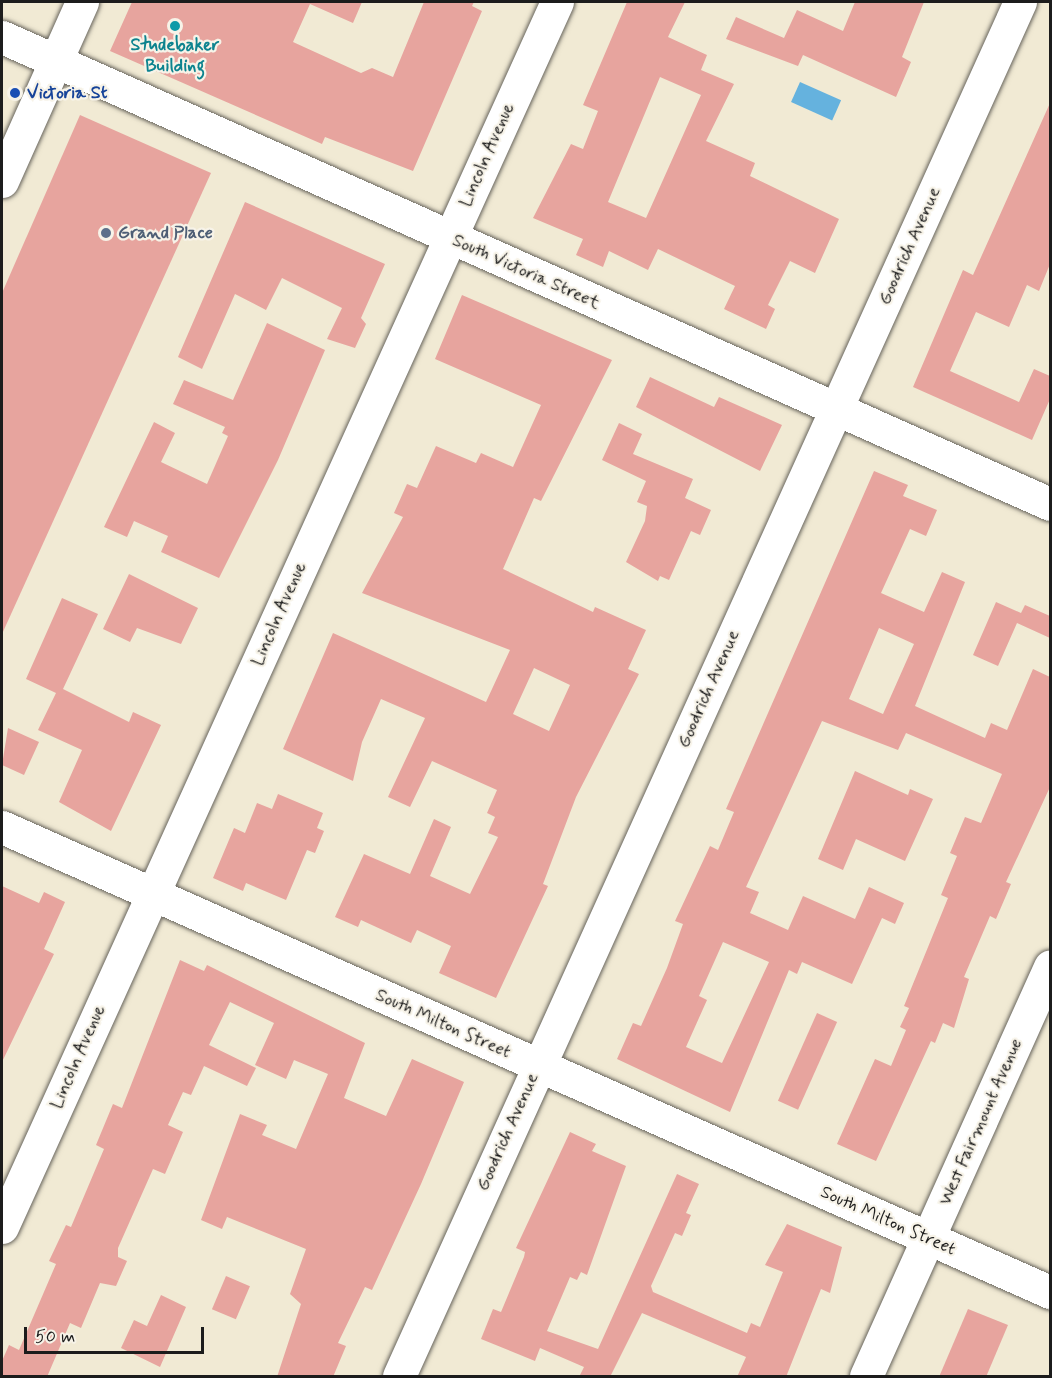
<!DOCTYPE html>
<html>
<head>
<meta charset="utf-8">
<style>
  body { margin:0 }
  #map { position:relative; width:1052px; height:1378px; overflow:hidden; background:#f1ead4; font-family:Mynerve,sans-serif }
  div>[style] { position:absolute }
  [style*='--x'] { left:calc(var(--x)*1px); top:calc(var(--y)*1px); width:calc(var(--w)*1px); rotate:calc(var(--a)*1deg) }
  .water>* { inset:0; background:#65b2de; transform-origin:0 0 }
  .building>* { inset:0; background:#e7a49e; transform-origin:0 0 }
  .roads { filter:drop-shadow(0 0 2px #67645c) drop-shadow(0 0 2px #67645c) }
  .minor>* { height:33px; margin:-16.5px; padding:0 16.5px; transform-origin:16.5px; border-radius:16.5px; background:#fff }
  .major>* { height:33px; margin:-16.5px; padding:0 16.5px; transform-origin:16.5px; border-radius:16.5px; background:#fff }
  .dots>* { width:16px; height:16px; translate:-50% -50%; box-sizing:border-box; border:3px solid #f7f3e8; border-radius:50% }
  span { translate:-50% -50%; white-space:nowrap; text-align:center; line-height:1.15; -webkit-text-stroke:4.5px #f7f3e8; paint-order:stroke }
  .culture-label { font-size:18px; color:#0d838f; font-weight:700 }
  .transit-label { font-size:18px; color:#164399; font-weight:700 }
  .left { translate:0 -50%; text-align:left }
  .street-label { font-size:18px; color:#1c1c1c }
  .service-label { font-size:18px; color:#4e5e75; font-weight:700 }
  .frame { position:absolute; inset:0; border:3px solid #1c1c1c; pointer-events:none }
  .scale { position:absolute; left:24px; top:1327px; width:180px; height:27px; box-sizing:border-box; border:3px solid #1c1c1c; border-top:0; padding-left:8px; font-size:18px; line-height:21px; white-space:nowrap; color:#1c1c1c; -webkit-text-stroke:4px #f7f3e8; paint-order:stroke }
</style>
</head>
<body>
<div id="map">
  <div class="water">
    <i style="left:800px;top:82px;width:45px;height:22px;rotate:24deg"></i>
  </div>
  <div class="building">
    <i style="clip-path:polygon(132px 2px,362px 2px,353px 23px,310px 4px,293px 42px,361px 73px,372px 68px,393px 77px,424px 2px,474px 2px,472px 6px,482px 11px,413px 171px,325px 137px,322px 144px,110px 51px)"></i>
    <i style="clip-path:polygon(evenodd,627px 2px,685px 2px,668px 37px,707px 55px,701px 70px,734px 84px,706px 141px,755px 163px,750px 176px,839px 219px,815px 273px,790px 261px,768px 305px,775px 309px,766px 329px,724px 309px,735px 286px,658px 249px,648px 270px,609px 251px,603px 267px,576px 255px,583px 239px,533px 218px,571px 144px,583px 149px,598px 111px,583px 105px,627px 2px,660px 77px,701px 95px,646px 218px,608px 202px,660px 77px)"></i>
    <i style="clip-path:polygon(855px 2px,924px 2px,902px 57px,911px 62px,896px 97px,803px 55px,798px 66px,726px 39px,736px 17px,784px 38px,797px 10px,843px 31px)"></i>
    <i style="clip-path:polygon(1050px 103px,1050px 264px,1039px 291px,1027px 285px,1009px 327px,976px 312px,950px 371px,1019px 402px,1034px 369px,1050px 376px,1050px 399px,1032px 440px,913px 387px,963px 270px,973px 275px)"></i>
    <i style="clip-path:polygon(80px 115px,211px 173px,2px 634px,2px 293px)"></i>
    <i style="clip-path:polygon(245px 202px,385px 264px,361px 318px,366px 324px,355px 348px,327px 339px,342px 308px,282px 278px,266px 310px,235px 294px,202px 369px,178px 357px)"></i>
    <i style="clip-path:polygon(evenodd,462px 295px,612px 360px,541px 501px,534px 498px,503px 569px,593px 612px,595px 607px,646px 630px,628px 669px,639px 674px,576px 797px,543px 884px,548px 886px,496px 998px,439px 973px,451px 946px,417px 930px,411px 943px,361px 920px,358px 927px,335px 917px,364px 854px,410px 874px,434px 819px,451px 827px,430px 876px,470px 894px,498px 837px,488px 833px,495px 817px,487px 813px,497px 790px,432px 761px,410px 807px,388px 797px,425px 718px,381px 699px,362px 742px,353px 781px,283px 749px,333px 633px,486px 702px,510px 650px,362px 593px,403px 517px,394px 513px,407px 484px,417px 488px,436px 446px,476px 463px,481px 453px,513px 467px,541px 405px,435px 359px,462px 295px,534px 668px,570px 685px,549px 731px,513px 714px,534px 668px)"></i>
    <i style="clip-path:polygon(267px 323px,325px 350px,278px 460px,219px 578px,161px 552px,168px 536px,134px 521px,127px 537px,104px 527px,154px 422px,175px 433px,161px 462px,207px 484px,228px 436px,222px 433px,225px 427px,173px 404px,184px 380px,233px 400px)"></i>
    <i style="clip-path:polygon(650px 377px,714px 407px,719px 397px,782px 425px,760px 471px,636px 407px)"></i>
    <i style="clip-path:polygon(619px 423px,642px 434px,633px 454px,693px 479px,685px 498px,711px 510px,700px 535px,691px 531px,669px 580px,660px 576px,658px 581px,626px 562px,645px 521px,647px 506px,637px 502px,646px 481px,602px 460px)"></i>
    <i style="clip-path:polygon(evenodd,874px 471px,908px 485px,903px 496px,937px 510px,926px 536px,910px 529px,881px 593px,924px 612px,942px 572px,965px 582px,915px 706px,985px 738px,991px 723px,1007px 730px,1033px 669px,1050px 677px,1050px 787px,1006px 882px,1011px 884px,996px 919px,990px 916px,964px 977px,969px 979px,954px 1028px,943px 1023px,935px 1043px,931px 1041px,876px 1161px,837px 1144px,875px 1059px,891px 1066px,906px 1030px,900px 1027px,909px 1008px,904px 1006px,948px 898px,941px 895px,957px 856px,950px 853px,965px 817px,981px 823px,1002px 774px,906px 733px,898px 750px,822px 721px,746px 887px,759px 892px,750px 913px,788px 930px,803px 896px,855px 919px,869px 887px,904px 903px,895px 924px,882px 918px,852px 984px,802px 962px,797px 974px,789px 970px,730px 1112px,617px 1059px,633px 1023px,641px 1026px,667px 968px,683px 924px,675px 921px,710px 846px,718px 850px,734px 812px,726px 809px,874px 471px,879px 628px,914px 644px,883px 714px,849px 699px,879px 628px,874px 471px,723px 942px,769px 962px,722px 1063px,686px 1047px,707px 1000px,699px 996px,723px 942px)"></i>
    <i style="clip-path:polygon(129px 574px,198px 608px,181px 644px,137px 628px,130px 642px,103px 629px)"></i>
    <i style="clip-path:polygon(62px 598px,98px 614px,63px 689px,129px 722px,133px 712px,161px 725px,111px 831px,59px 802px,82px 750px,38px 730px,56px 693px,26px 679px)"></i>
    <i style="clip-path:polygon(996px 602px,1021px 613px,1025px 605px,1050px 616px,1050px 638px,1017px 623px,998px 666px,973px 655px)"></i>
    <i style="clip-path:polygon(8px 728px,39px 742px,24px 775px,2px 765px)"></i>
    <i style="clip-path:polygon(855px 771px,908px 795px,910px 789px,933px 799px,905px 861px,856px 839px,843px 870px,818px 859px)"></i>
    <i style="clip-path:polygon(278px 794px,323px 813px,317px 828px,324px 831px,315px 853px,307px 850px,286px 900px,246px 883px,243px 891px,213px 878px,234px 828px,245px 833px,257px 803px,272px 809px)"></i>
    <i style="clip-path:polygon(2px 886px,39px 903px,44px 892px,65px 902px,44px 949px,54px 954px,2px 1062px)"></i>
    <i style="clip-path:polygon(180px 960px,204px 971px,207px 965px,365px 1043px,344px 1098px,386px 1116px,412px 1059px,464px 1082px,421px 1184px,372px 1290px,365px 1287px,338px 1343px,346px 1346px,333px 1377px,277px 1377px,301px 1304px,290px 1294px,306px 1249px,227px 1217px,222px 1229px,201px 1220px,240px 1114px,267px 1125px,262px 1135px,296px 1149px,328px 1074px,294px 1060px,286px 1079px,255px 1065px,274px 1023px,230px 1002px,209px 1045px,256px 1068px,247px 1086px,204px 1066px,191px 1095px,183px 1092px,168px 1125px,183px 1132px,165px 1174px,153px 1169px,118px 1248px,118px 1257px,127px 1261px,116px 1286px,100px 1283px,81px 1328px,70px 1323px,47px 1377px,2px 1377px,2px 1361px,9px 1345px,19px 1350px,56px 1264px,49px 1261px,66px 1225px,71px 1227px,104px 1149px,96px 1145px,113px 1104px,122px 1108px)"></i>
    <i style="left:817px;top:1013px;width:22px;height:96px;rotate:24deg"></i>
    <i style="clip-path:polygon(570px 1132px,596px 1144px,592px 1151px,626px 1166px,587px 1275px,581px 1272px,577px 1280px,570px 1277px,547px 1331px,598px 1349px,677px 1174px,699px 1184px,686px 1213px,691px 1215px,682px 1236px,675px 1233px,651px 1286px,653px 1292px,747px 1333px,751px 1323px,760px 1327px,783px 1272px,765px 1265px,787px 1224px,842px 1247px,830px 1293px,821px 1289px,786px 1377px,737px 1377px,746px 1357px,642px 1313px,610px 1377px,579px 1377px,584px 1367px,540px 1348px,535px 1361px,481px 1339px,493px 1309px,501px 1312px,524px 1257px,525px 1252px,516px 1248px)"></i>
    <i style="left:226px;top:1276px;width:26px;height:36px;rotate:23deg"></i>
    <i style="clip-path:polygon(161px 1295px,186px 1307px,160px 1367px,121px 1348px,134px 1320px,147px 1326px)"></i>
    <i style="clip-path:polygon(968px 1309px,1008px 1325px,986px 1377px,939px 1377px)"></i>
  </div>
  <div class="roads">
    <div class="minor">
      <i style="--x:2;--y:37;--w:1147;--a:24.02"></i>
      <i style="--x:2;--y:827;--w:1147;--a:23.93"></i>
      <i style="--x:2;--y:1227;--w:1345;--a:-65.63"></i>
      <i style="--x:399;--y:1376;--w:1508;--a:-65.68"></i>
      <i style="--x:866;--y:1376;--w:449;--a:-65.8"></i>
    </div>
    <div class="major">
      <i style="--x:2;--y:181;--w:196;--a:-65.9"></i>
    </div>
  </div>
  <div class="dots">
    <i style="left:175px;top:26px;background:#0f9aa8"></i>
    <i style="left:15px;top:93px;background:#1a4fb4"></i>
    <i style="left:106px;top:233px;background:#5c6f8a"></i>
  </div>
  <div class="culture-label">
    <span style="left:175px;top:56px">Studebaker<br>Building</span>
  </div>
  <div class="transit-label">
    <span class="left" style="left:27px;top:93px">Victoria St</span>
  </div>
  <div class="street-label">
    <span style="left:487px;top:155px;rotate:-66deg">Lincoln Avenue</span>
    <span style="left:910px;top:246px;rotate:-66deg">Goodrich Avenue</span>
    <span style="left:526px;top:272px;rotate:24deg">South Victoria Street</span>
    <span style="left:279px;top:614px;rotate:-66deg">Lincoln Avenue</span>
    <span style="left:709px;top:689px;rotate:-66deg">Goodrich Avenue</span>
    <span style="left:443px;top:1024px;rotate:24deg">South Milton Street</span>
    <span style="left:78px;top:1057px;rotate:-66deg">Lincoln Avenue</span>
    <span style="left:981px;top:1122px;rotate:-66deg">West Fairmount Avenue</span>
    <span style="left:508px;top:1132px;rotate:-66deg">Goodrich Avenue</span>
    <span style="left:888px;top:1221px;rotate:24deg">South Milton Street</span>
  </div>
  <div class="service-label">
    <span class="left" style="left:118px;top:233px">Grand Place</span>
  </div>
  <div class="frame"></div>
  <div class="scale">50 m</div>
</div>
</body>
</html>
